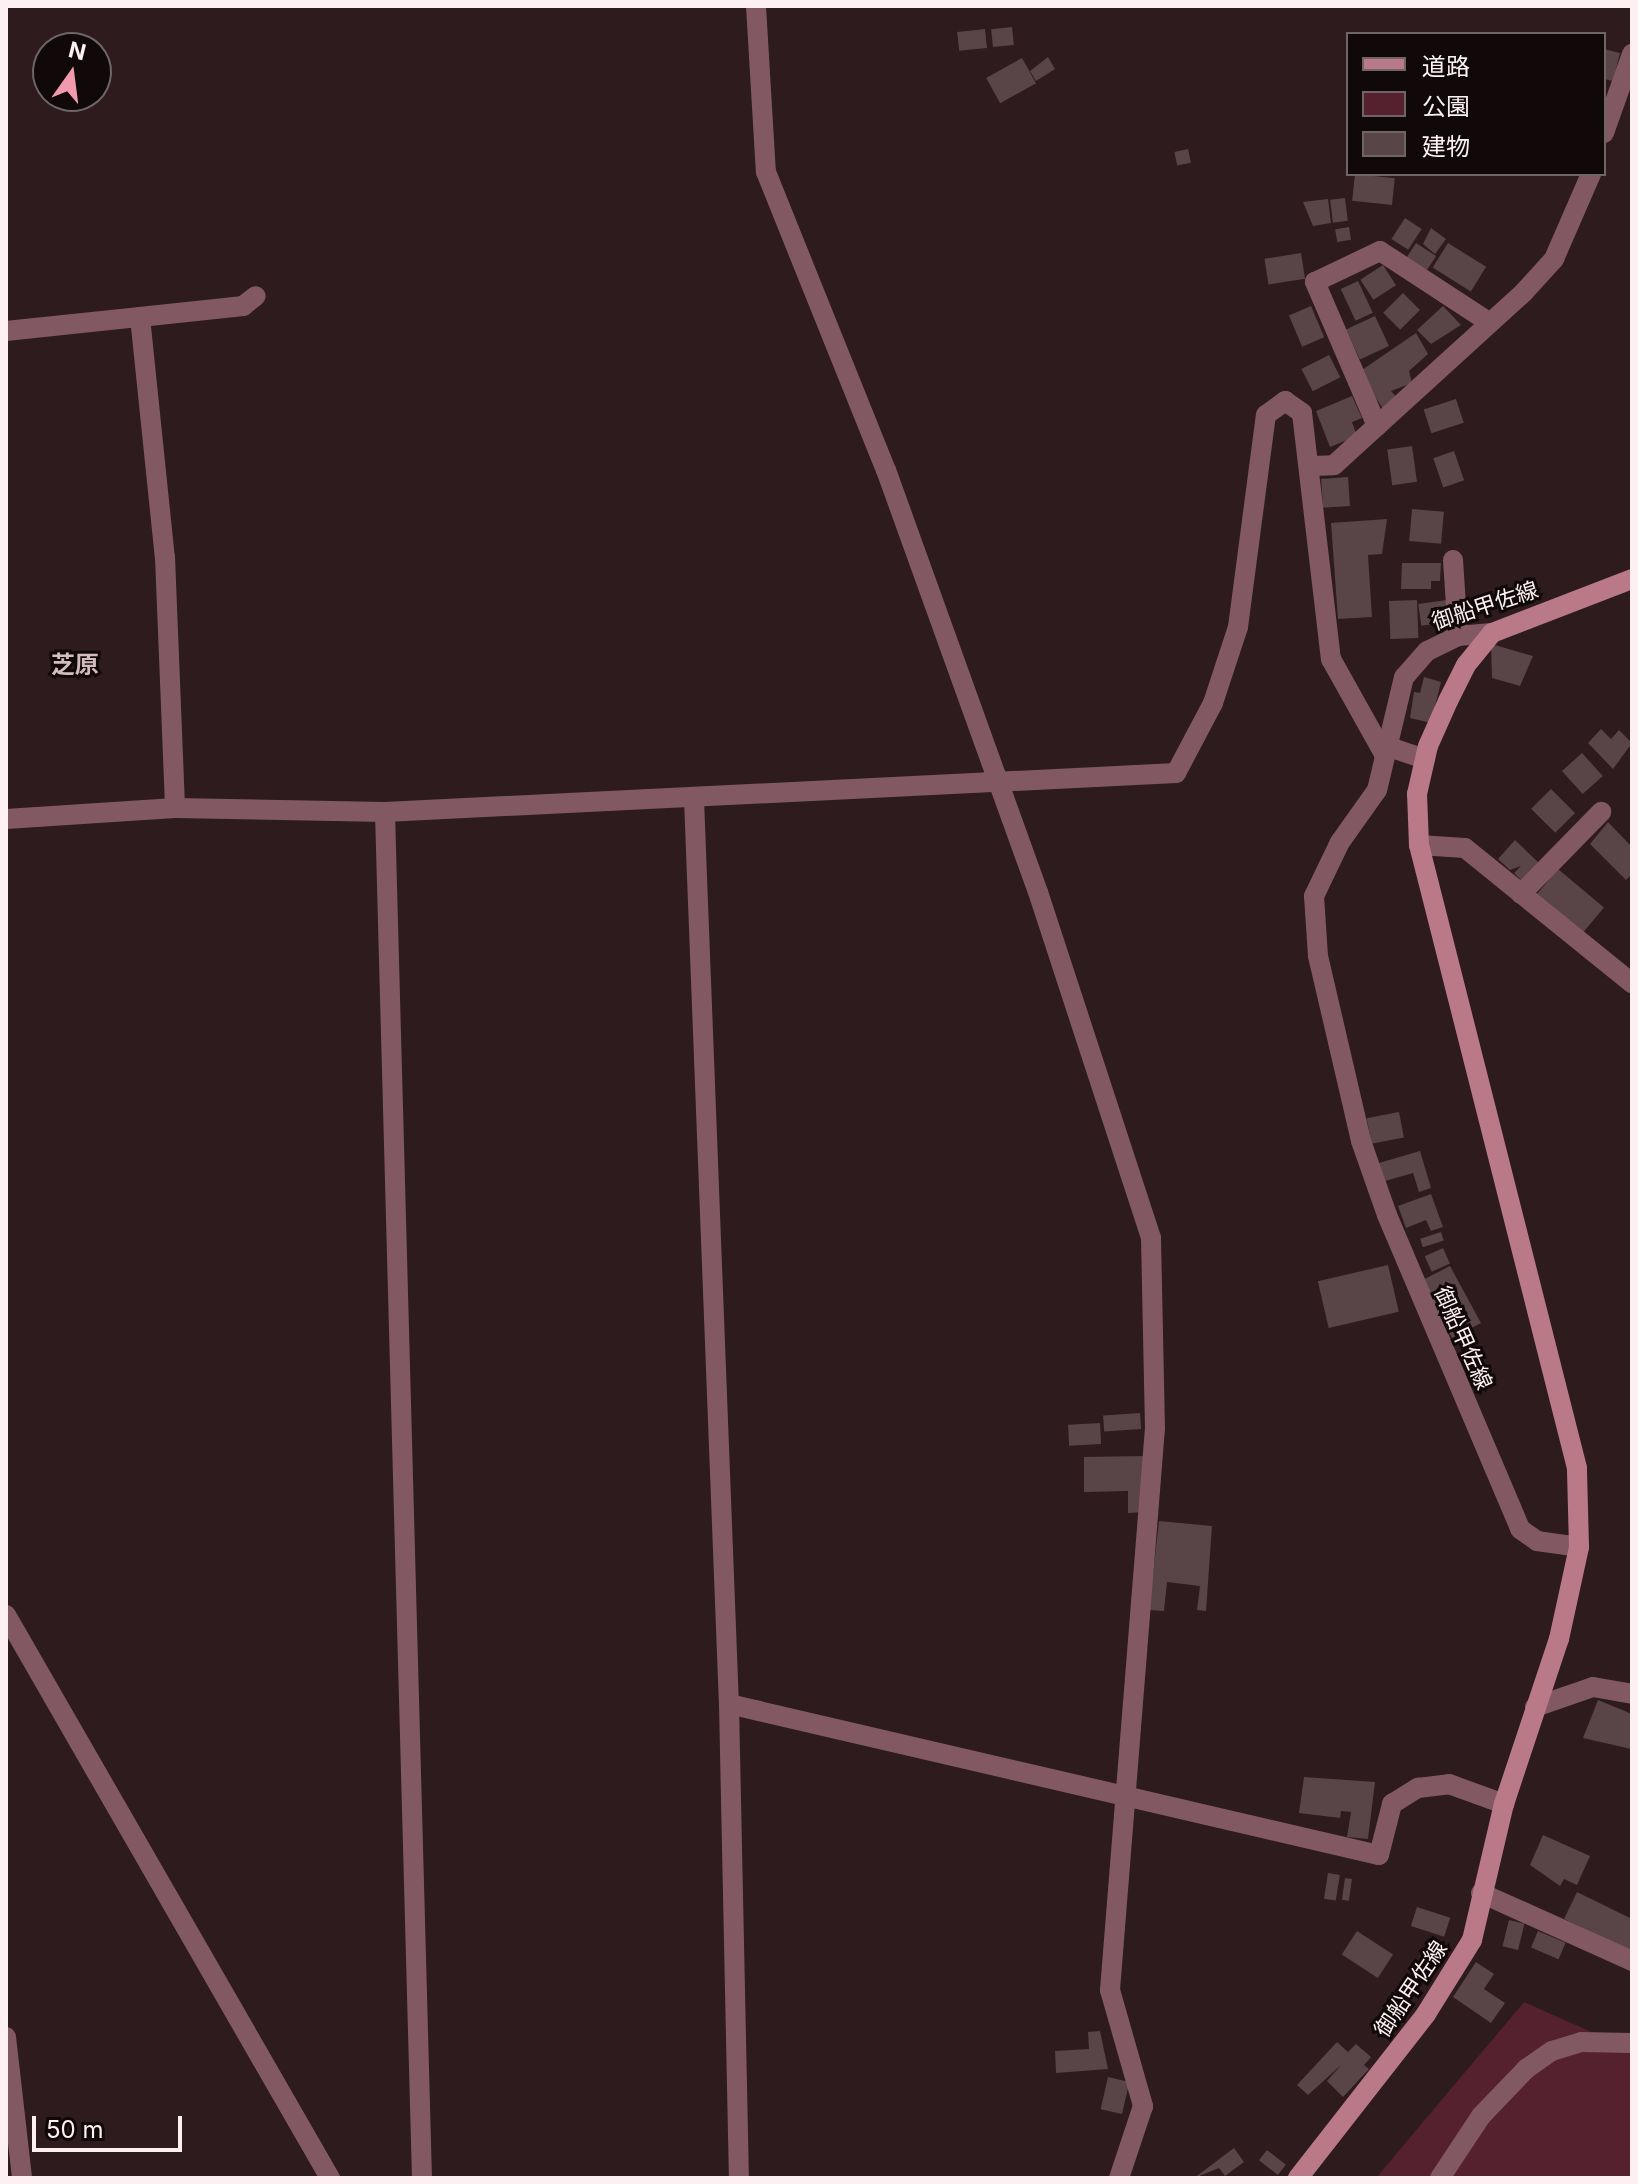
<!DOCTYPE html>
<html>
<head>
<meta charset="utf-8">
<style>
  body { margin:0 }
  #map { position:relative; width:1638px; height:2184px; overflow:hidden; background:#2d1b1e; font-family:Inter,"Noto Sans JP",sans-serif }
  div>[style] { position:absolute }
  [style*='--x'] { left:calc(var(--x)*1px); top:calc(var(--y)*1px); width:calc(var(--w)*1px); rotate:calc(var(--a)*1deg) }
  .green>* { inset:0; background:#55212f }
  .building>* { inset:0; background:#594448; transform-origin:0 0 }
  .street>* { height:20px; margin:-10px; padding:0 10px; transform-origin:10px; border-radius:10px; background:#825962 }
  .secondary>* { height:20px; margin:-10px; padding:0 10px; transform-origin:10px; border-radius:10px; background:#ba7987 }
  span { translate:-50% -50%; white-space:nowrap; text-align:center; line-height:1.15; -webkit-text-stroke:6px #100809; paint-order:stroke }
  .street-label { font-size:22px; color:#fdf0f2 }
  .neighbourhood-label { font-size:24px; color:#d4bbbf; font-weight:700 }
  .frame { position:absolute; inset:0; border:8px solid #fdf0f2; pointer-events:none }
  .legend { position:absolute; left:1346px; top:32px; width:260px; height:144px; box-sizing:border-box; background:#100809; border:2px solid #6f6566; margin:0; padding:10px 14px; list-style:none; font-size:24px; color:#fdf0f2 }
  .legend li { display:flex; align-items:center; gap:16px; height:40px }
  .legend b { width:40px; border:2px solid #6f6566 }
  .north { position:absolute; left:32px; top:32px; width:80px; height:80px; box-sizing:border-box; background:#100809; border:2px solid #6f6566; border-radius:50%; rotate:14deg; font-size:22px; font-weight:700; line-height:32px; text-align:center; color:#fdf0f2 }
  .north::after { content:''; display:block; margin:auto; width:28px; height:36px; background:#f29aad; clip-path:polygon(50% 0,100% 100%,50% 72%,0 100%) }
  .scale { position:absolute; left:32px; top:2116px; width:150px; height:36px; box-sizing:border-box; border:4px solid #fdf0f2; border-top:0; padding-left:10px; font-size:24px; line-height:28px; white-space:nowrap; color:#fdf0f2; -webkit-text-stroke:6px #100809; paint-order:stroke }
</style>
</head>
<body>
<div id="map">
  <div class="green">
    <i style="clip-path:polygon(1524px 2002px,1632px 2050px,1632px 2178px,1376px 2178px)"></i>
  </div>
  <div class="building">
    <i style="left:1012px;top:27px;width:18px;height:21px;rotate:84deg"></i>
    <i style="left:985px;top:29px;width:19px;height:28px;rotate:84deg"></i>
    <i style="clip-path:polygon(1604px 49px,1620px 53px,1613px 81px,1604px 79px)"></i>
    <i style="clip-path:polygon(1048px 57px,1055px 69px,1036px 81px,1030px 71px)"></i>
    <i style="left:1022px;top:58px;width:29px;height:41px;rotate:61deg"></i>
    <i style="left:1188px;top:149px;width:14px;height:14px;rotate:78deg"></i>
    <i style="left:1355px;top:174px;width:40px;height:27px;rotate:6deg"></i>
    <i style="left:1345px;top:198px;width:23px;height:15px;rotate:83deg"></i>
    <i style="clip-path:polygon(1328px 199px,1331px 223px,1313px 226px,1303px 202px)"></i>
    <i style="left:1405px;top:218px;width:20px;height:25px;rotate:33deg"></i>
    <i style="left:1349px;top:227px;width:13px;height:14px;rotate:81deg"></i>
    <i style="clip-path:polygon(1431px 228px,1446px 239px,1435px 254px,1423px 244px)"></i>
    <i style="left:1416px;top:243px;width:24px;height:18px;rotate:33deg"></i>
    <i style="left:1448px;top:243px;width:45px;height:29px;rotate:32deg"></i>
    <i style="left:1301px;top:253px;width:26px;height:37px;rotate:81deg"></i>
    <i style="left:1383px;top:265px;width:24px;height:27px;rotate:57deg"></i>
    <i style="left:1358px;top:281px;width:35px;height:19px;rotate:65deg"></i>
    <i style="left:1403px;top:293px;width:24px;height:28px;rotate:45deg"></i>
    <i style="left:1311px;top:306px;width:34px;height:24px;rotate:67deg"></i>
    <i style="clip-path:polygon(1443px 306px,1461px 325px,1431px 344px,1417px 330px)"></i>
    <i style="left:1375px;top:316px;width:33px;height:32px;rotate:65deg"></i>
    <i style="clip-path:polygon(1416px 333px,1428px 354px,1409px 371px,1412px 383px,1391px 391px,1400px 401px,1385px 412px,1359px 372px)"></i>
    <i style="left:1329px;top:355px;width:25px;height:31px;rotate:63deg"></i>
    <i style="clip-path:polygon(1352px 396px,1362px 418px,1352px 422px,1357px 436px,1330px 447px,1316px 411px)"></i>
    <i style="left:1456px;top:399px;width:25px;height:34px;rotate:72deg"></i>
    <i style="left:1412px;top:446px;width:36px;height:25px;rotate:82deg"></i>
    <i style="left:1454px;top:451px;width:31px;height:22px;rotate:71deg"></i>
    <i style="left:1348px;top:477px;width:29px;height:27px;rotate:86deg"></i>
    <i style="left:1412px;top:509px;width:32px;height:32px;rotate:5deg"></i>
    <i style="clip-path:polygon(1387px 519px,1382px 554px,1368px 555px,1372px 617px,1338px 619px,1331px 523px)"></i>
    <i style="clip-path:polygon(1402px 563px,1441px 563px,1440px 581px,1431px 581px,1431px 589px,1401px 589px)"></i>
    <i style="left:1417px;top:600px;width:38px;height:28px;rotate:88deg"></i>
    <i style="left:1447px;top:600px;width:22px;height:29px;rotate:82deg"></i>
    <i style="clip-path:polygon(1491px 644px,1533px 656px,1520px 686px,1492px 678px)"></i>
    <i style="clip-path:polygon(1424px 677px,1441px 682px,1431px 723px,1410px 718px,1414px 692px,1420px 693px)"></i>
    <i style="clip-path:polygon(1601px 729px,1611px 739px,1619px 730px,1632px 743px,1613px 769px,1588px 743px)"></i>
    <i style="left:1582px;top:753px;width:31px;height:27px;rotate:48deg"></i>
    <i style="left:1551px;top:789px;width:34px;height:28px;rotate:45deg"></i>
    <i style="clip-path:polygon(1608px 822px,1632px 847px,1632px 874px,1626px 880px,1590px 844px)"></i>
    <i style="clip-path:polygon(1515px 840px,1540px 864px,1523px 882px,1514px 873px,1521px 866px,1510px 870px,1498px 859px)"></i>
    <i style="left:1558px;top:869px;width:60px;height:37px;rotate:40deg"></i>
    <i style="left:1399px;top:1112px;width:26px;height:33px;rotate:79deg"></i>
    <i style="clip-path:polygon(1420px 1151px,1431px 1188px,1419px 1192px,1413px 1173px,1385px 1181px,1379px 1163px)"></i>
    <i style="clip-path:polygon(1431px 1194px,1443px 1227px,1431px 1231px,1426px 1220px,1406px 1228px,1398px 1206px)"></i>
    <i style="left:1441px;top:1232px;width:9px;height:22px;rotate:72deg"></i>
    <i style="left:1443px;top:1248px;width:17px;height:20px;rotate:66deg"></i>
    <i style="left:1388px;top:1265px;width:48px;height:72px;rotate:77deg"></i>
    <i style="clip-path:polygon(1450px 1266px,1481px 1323px,1452px 1338px,1445px 1325px,1439px 1328px,1415px 1284px)"></i>
    <i style="left:1140px;top:1413px;width:16px;height:37px;rotate:86deg"></i>
    <i style="left:1100px;top:1423px;width:21px;height:32px;rotate:87deg"></i>
    <i style="clip-path:polygon(1145px 1456px,1146px 1512px,1128px 1513px,1128px 1491px,1084px 1492px,1084px 1457px)"></i>
    <i style="clip-path:polygon(1159px 1521px,1212px 1526px,1206px 1611px,1197px 1610px,1200px 1586px,1167px 1582px,1164px 1611px,1149px 1610px)"></i>
    <i style="clip-path:polygon(1598px 1700px,1632px 1714px,1631px 1749px,1583px 1738px)"></i>
    <i style="clip-path:polygon(1304px 1777px,1375px 1782px,1368px 1839px,1347px 1837px,1351px 1812px,1341px 1811px,1340px 1818px,1299px 1813px)"></i>
    <i style="clip-path:polygon(1543px 1835px,1590px 1856px,1577px 1885px,1564px 1879px,1560px 1886px,1530px 1865px)"></i>
    <i style="left:1328px;top:1873px;width:12px;height:26px;rotate:9deg"></i>
    <i style="left:1345px;top:1878px;width:7px;height:22px;rotate:8deg"></i>
    <i style="clip-path:polygon(1577px 1892px,1632px 1919px,1632px 1952px,1564px 1919px)"></i>
    <i style="left:1417px;top:1907px;width:35px;height:20px;rotate:18deg"></i>
    <i style="left:1509px;top:1920px;width:16px;height:27px;rotate:14deg"></i>
    <i style="left:1357px;top:1931px;width:43px;height:28px;rotate:33deg"></i>
    <i style="left:1538px;top:1931px;width:30px;height:18px;rotate:23deg"></i>
    <i style="clip-path:polygon(1476px 1962px,1494px 1974px,1484px 1989px,1505px 2003px,1491px 2023px,1453px 1997px)"></i>
    <i style="clip-path:polygon(1100px 2031px,1108px 2069px,1056px 2073px,1055px 2051px,1089px 2049px,1088px 2032px)"></i>
    <i style="clip-path:polygon(1337px 2042px,1348px 2052px,1356px 2044px,1371px 2057px,1364px 2065px,1369px 2069px,1343px 2097px,1327px 2081px,1341px 2065px,1308px 2095px,1297px 2085px)"></i>
    <i style="left:1108px;top:2077px;width:22px;height:33px;rotate:13deg"></i>
    <i style="clip-path:polygon(1234px 2148px,1244px 2162px,1225px 2176px,1219px 2168px,1194px 2178px)"></i>
    <i style="left:1267px;top:2150px;width:24px;height:13px;rotate:38deg"></i>
  </div>
  <div class="street">
    <i style="--x:756;--y:6;--w:166;--a:86.6"></i>
    <i style="--x:766;--y:172;--w:321;--a:68.1"></i>
    <i style="--x:886;--y:470;--w:449;--a:70.2"></i>
    <i style="--x:1038;--y:892;--w:364;--a:71.9"></i>
    <i style="--x:1151;--y:1238;--w:190;--a:88.8"></i>
    <i style="--x:1155;--y:1428;--w:564;--a:94.58"></i>
    <i style="--x:1110;--y:1990;--w:121;--a:74.1"></i>
    <i style="--x:1143;--y:2106;--w:76;--a:108.4"></i>
    <i style="--x:1604;--y:133;--w:84;--a:-70.5"></i>
    <i style="--x:140;--y:317;--w:104;--a:-6.1"></i>
    <i style="--x:243;--y:306;--w:16;--a:-38"></i>
    <i style="--x:6;--y:331;--w:135;--a:-6"></i>
    <i style="--x:140;--y:317;--w:241;--a:84.1"></i>
    <i style="--x:165;--y:557;--w:251;--a:87.7"></i>
    <i style="--x:1377;--y:426;--w:157;--a:-113.3"></i>
    <i style="--x:1315;--y:282;--w:72;--a:-25.5"></i>
    <i style="--x:1380;--y:251;--w:131;--a:33.2"></i>
    <i style="--x:1311;--y:466;--w:23;--a:-2"></i>
    <i style="--x:1334;--y:465;--w:257;--a:-42.3"></i>
    <i style="--x:1524;--y:292;--w:45;--a:-47.7"></i>
    <i style="--x:1554;--y:259;--w:93;--a:-66.5"></i>
    <i style="--x:1453;--y:560;--w:76;--a:86.2"></i>
    <i style="--x:1492;--y:633;--w:34;--a:175"></i>
    <i style="--x:1458;--y:636;--w:34;--a:154"></i>
    <i style="--x:1427;--y:651;--w:35;--a:131"></i>
    <i style="--x:1404;--y:677;--w:116;--a:103.4"></i>
    <i style="--x:1377;--y:790;--w:64;--a:125.4"></i>
    <i style="--x:1340;--y:842;--w:60;--a:115.7"></i>
    <i style="--x:1314;--y:896;--w:60;--a:86.2"></i>
    <i style="--x:1318;--y:956;--w:190;--a:76.9"></i>
    <i style="--x:1361;--y:1141;--w:78;--a:70.6"></i>
    <i style="--x:1387;--y:1215;--w:341;--a:67"></i>
    <i style="--x:1520;--y:1529;--w:21;--a:35"></i>
    <i style="--x:1537;--y:1541;--w:42;--a:8.1"></i>
    <i style="--x:1386;--y:746;--w:41;--a:18.4"></i>
    <i style="--x:694;--y:799;--w:906;--a:87.79"></i>
    <i style="--x:729;--y:1704;--w:667;--a:13.08"></i>
    <i style="--x:1379;--y:1855;--w:53;--a:-75.7"></i>
    <i style="--x:1392;--y:1804;--w:31;--a:-32"></i>
    <i style="--x:1418;--y:1788;--w:31;--a:-7"></i>
    <i style="--x:1449;--y:1784;--w:59;--a:20"></i>
    <i style="--x:385;--y:812;--w:1367;--a:88.45"></i>
    <i style="--x:6;--y:819;--w:169;--a:-3.7"></i>
    <i style="--x:175;--y:808;--w:210;--a:1.1"></i>
    <i style="--x:385;--y:812;--w:792;--a:-2.82"></i>
    <i style="--x:1176;--y:773;--w:79;--a:-62.1"></i>
    <i style="--x:1213;--y:703;--w:80;--a:-71.8"></i>
    <i style="--x:1238;--y:627;--w:214;--a:-82.5"></i>
    <i style="--x:1266;--y:415;--w:24;--a:-36"></i>
    <i style="--x:1285;--y:401;--w:21;--a:35"></i>
    <i style="--x:1302;--y:413;--w:248;--a:83.3"></i>
    <i style="--x:1331;--y:659;--w:109;--a:60.8"></i>
    <i style="--x:1419;--y:845;--w:46;--a:3.7"></i>
    <i style="--x:1465;--y:848;--w:215;--a:39"></i>
    <i style="--x:1521;--y:894;--w:115;--a:-45.7"></i>
    <i style="--x:6;--y:1615;--w:650;--a:60.08"></i>
    <i style="--x:729;--y:1704;--w:474;--a:88.8"></i>
    <i style="--x:1535;--y:1707;--w:61;--a:-19"></i>
    <i style="--x:1593;--y:1687;--w:40;--a:10"></i>
    <i style="--x:1481;--y:1893;--w:166;--a:24.2"></i>
    <i style="--x:6;--y:2037;--w:142;--a:83.5"></i>
    <i style="--x:1440;--y:2178;--w:74;--a:-56.5"></i>
    <i style="--x:1481;--y:2116;--w:65;--a:-46.2"></i>
    <i style="--x:1526;--y:2069;--w:32;--a:-35"></i>
    <i style="--x:1552;--y:2051;--w:30;--a:-17"></i>
    <i style="--x:1581;--y:2042;--w:51;--a:1.1"></i>
  </div>
  <div class="secondary">
    <i style="--x:1298;--y:2178;--w:208;--a:-52"></i>
    <i style="--x:1426;--y:2014;--w:87;--a:-58.1"></i>
    <i style="--x:1472;--y:1940;--w:140;--a:-76.8"></i>
    <i style="--x:1504;--y:1804;--w:174;--a:-71.6"></i>
    <i style="--x:1559;--y:1639;--w:94;--a:-77.7"></i>
    <i style="--x:1579;--y:1547;--w:79;--a:-91.5"></i>
    <i style="--x:1577;--y:1468;--w:643;--a:-104.23"></i>
    <i style="--x:1419;--y:845;--w:51;--a:-92.2"></i>
    <i style="--x:1417;--y:794;--w:49;--a:-77.1"></i>
    <i style="--x:1428;--y:746;--w:49;--a:-66"></i>
    <i style="--x:1448;--y:701;--w:40;--a:-63.4"></i>
    <i style="--x:1466;--y:665;--w:41;--a:-50.9"></i>
    <i style="--x:1492;--y:633;--w:150;--a:-21.1"></i>
  </div>
  <div class="street-label">
    <span style="left:1485px;top:606px;rotate:-18deg">御船甲佐線</span>
    <span style="left:1463px;top:1338px;rotate:66deg">御船甲佐線</span>
    <span style="left:1411px;top:1989px;rotate:-56deg">御船甲佐線</span>
  </div>
  <div class="neighbourhood-label">
    <span style="left:75px;top:665px">芝原</span>
  </div>
  <div class="frame"></div>
  <ul class="legend">
  <li><b style="height:10px;background:#ba7987"></b>道路</li>
  <li><b style="height:22px;background:#55212f"></b>公園</li>
  <li><b style="height:22px;background:#594448"></b>建物</li>
  </ul>
  <div class="north">N</div>
  <div class="scale">50 m</div>
</div>
</body>
</html>
